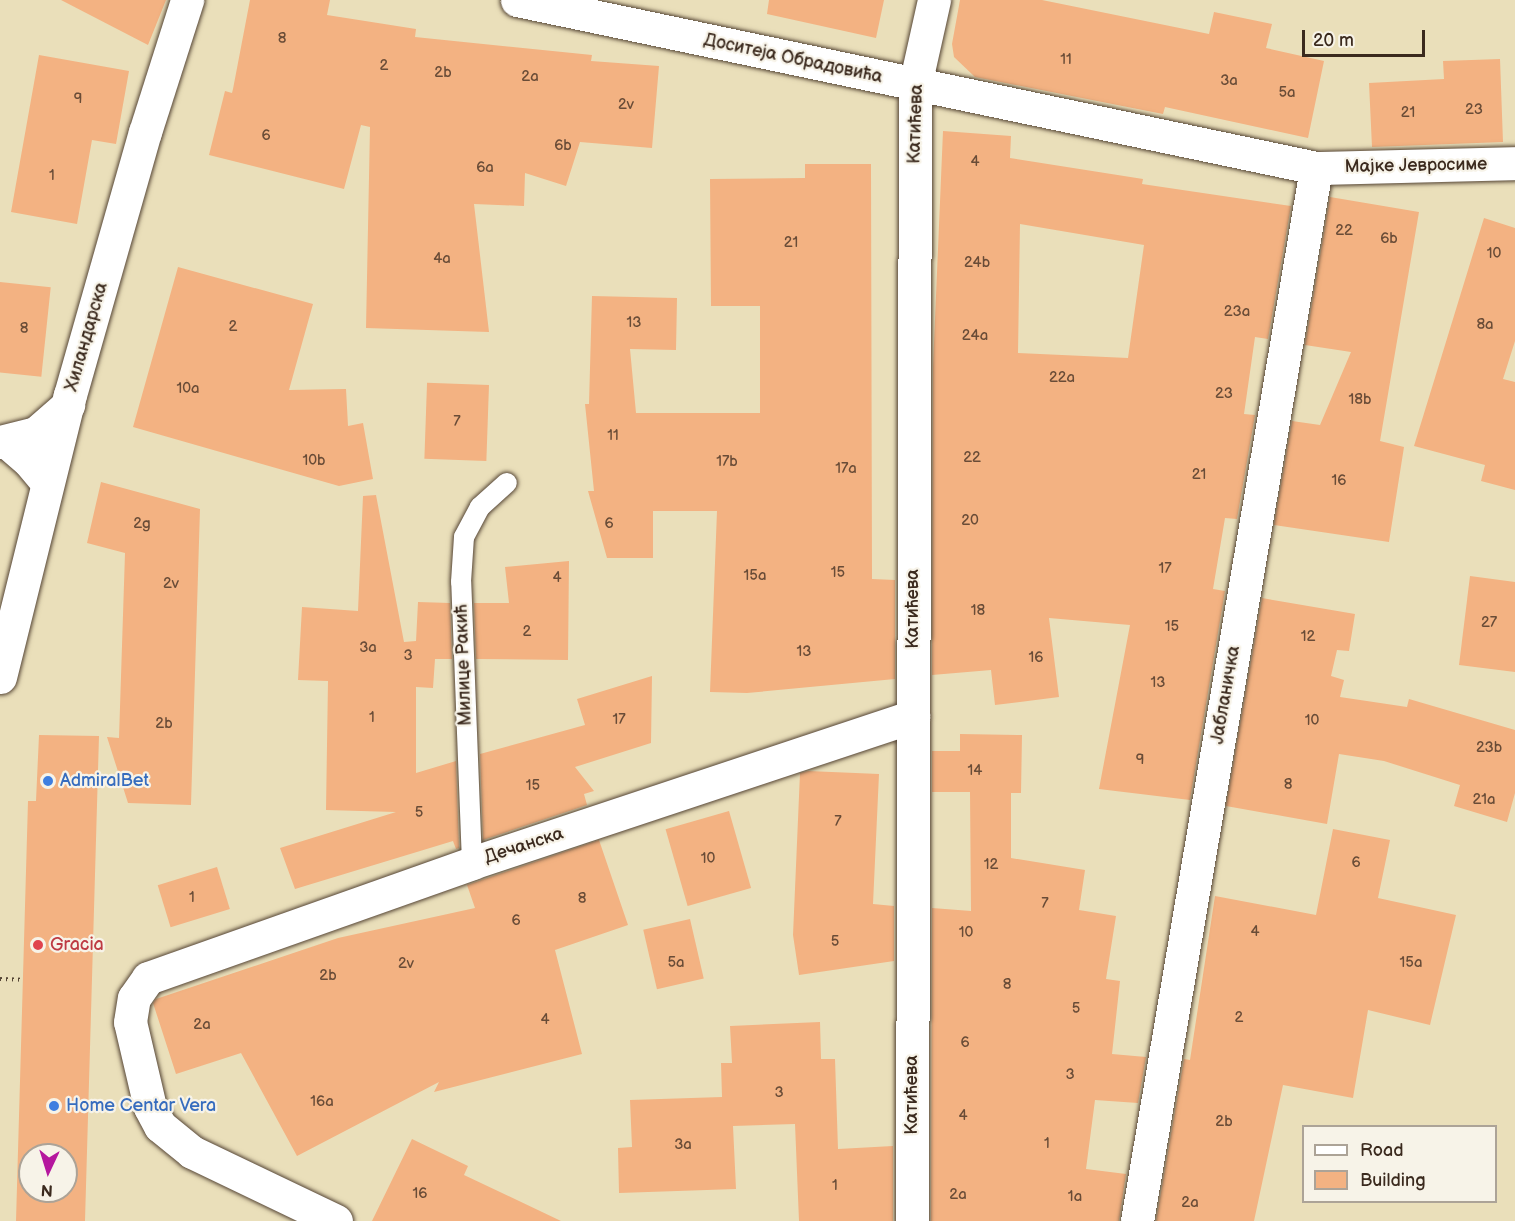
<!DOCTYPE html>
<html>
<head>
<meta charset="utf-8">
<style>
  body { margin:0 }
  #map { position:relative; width:1515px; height:1221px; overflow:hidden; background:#eadfba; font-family:"Balsamiq Sans",sans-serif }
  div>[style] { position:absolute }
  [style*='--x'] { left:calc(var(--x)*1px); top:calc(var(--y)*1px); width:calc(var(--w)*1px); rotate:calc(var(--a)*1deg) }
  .building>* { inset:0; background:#f3b282; transform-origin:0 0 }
  .path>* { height:4px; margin-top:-2px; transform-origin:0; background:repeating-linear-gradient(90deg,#554535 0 1.5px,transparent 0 6px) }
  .roads { filter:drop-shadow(0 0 2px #554535) drop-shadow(0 0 2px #554535) }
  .service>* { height:20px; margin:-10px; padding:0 10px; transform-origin:10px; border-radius:10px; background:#fff }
  .minor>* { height:33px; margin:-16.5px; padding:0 16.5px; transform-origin:16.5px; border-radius:16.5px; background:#fff }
  .tertiary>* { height:33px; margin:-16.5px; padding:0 16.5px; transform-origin:16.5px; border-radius:16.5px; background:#fff }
  .dots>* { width:16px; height:16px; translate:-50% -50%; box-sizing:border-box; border:3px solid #f7f3e8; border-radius:50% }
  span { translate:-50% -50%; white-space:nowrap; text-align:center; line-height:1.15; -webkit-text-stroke:4.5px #f7f3e8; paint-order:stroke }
  .number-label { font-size:15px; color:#694c37 }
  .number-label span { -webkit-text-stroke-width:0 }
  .street-label { font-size:18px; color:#3b2a1e }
  .shop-label { font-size:18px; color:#366cbe }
  .left { translate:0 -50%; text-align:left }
  .health-label { font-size:18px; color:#be3a42 }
  .legend { position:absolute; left:1302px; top:1125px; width:195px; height:78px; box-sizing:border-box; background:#f7f3e8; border:2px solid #aca397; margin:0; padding:8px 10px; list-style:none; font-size:18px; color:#3b2a1e }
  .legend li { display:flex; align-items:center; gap:12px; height:30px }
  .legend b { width:30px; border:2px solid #aca397 }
  .north { position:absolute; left:18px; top:1143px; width:60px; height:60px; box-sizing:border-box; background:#f7f3e8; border:2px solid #aca397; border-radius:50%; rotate:184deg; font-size:16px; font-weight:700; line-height:24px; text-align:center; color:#3b2a1e }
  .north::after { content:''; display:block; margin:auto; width:21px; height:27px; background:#b5179e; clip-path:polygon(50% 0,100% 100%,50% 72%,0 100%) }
  .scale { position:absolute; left:1302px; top:30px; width:123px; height:27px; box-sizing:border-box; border:3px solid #3b2a1e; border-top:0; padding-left:8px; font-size:18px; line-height:21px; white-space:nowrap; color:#3b2a1e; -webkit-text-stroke:4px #f7f3e8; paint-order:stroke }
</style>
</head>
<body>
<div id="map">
  <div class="building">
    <i style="clip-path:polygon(61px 0,166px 0,148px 45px)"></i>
    <i style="clip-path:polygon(250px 0,330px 0,327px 15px,416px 29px,415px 37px,592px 55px,591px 61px,659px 66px,652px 148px,580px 142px,566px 186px,525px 173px,524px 206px,474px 204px,489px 332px,366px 328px,370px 127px,361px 125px,344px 189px,209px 155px,225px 91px,232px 93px,233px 89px)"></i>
    <i style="clip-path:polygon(769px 0,884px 0,876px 38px,767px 14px)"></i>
    <i style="clip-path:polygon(960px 0,1042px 0,1209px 34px,1214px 12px,1272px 24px,1266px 48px,1324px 61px,1308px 138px,1165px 107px,1163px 114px,975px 77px,954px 57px,952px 44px)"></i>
    <i style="clip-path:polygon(39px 55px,129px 71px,116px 144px,92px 140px,77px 224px,11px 212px)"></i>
    <i style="clip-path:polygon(1500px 59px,1503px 142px,1372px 147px,1369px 83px,1444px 79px,1443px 61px)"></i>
    <i style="clip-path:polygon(evenodd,943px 131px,1011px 136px,1010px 158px,1143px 179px,1142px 184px,1291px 206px,1268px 339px,1255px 337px,1244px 414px,1255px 415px,1237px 519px,1225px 518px,1213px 589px,1225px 591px,1190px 800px,1099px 789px,1130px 625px,1049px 618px,1059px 697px,995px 705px,991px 670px,932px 675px,933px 367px,943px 131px,1020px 224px,1144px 245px,1128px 358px,1018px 353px,1020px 224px)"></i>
    <i style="clip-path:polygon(805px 164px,871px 164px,872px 579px,895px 580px,895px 679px,747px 693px,710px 692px,717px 511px,653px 511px,653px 558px,607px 558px,588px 491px,594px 491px,585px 404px,589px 404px,592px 296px,677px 298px,676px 350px,630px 349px,636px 413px,760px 413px,760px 306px,711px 306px,710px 179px,805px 178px)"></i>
    <i style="clip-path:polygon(1330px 197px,1419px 212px,1380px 441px,1404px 447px,1389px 542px,1274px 525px,1292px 421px,1320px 425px,1351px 352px,1305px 345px)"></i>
    <i style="clip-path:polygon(1484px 218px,1515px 228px,1515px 341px,1503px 379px,1515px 382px,1515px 490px,1481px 481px,1485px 465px,1414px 446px)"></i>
    <i style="clip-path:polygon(178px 267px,313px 304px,289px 390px,346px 389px,348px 426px,363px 423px,373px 479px,339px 486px,133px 427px)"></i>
    <i style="left:0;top:282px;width:51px;height:90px;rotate:6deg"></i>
    <i style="left:489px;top:385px;width:76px;height:62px;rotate:92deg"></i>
    <i style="clip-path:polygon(101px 482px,200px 509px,191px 805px,128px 803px,107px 737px,119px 738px,125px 553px,87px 543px)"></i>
    <i style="clip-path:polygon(376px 495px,404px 642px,416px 641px,418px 602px,450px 603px,452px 659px,435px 659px,433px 688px,416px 687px,416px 773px,456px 761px,459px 848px,456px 849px,453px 841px,295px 889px,280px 848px,396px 812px,326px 810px,328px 681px,298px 680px,302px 607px,358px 611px,363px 496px)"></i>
    <i style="clip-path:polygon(569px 561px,568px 660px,476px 659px,474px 603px,509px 603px,505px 567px)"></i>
    <i style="clip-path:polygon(1470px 576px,1515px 582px,1515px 672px,1459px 665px)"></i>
    <i style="clip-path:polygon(1262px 598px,1355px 614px,1349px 651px,1337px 650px,1331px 676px,1344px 680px,1340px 697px,1407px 707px,1409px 699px,1515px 730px,1515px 793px,1507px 822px,1454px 806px,1460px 785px,1384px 761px,1339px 754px,1327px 824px,1226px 806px)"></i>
    <i style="clip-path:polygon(652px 676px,651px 743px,575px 767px,594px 791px,584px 794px,587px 805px,483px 840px,480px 754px,585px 725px,577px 699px)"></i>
    <i style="clip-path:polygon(960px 734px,1022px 735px,1021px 793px,1011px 793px,1011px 858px,1085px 870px,1079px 910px,1116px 916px,1106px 979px,1120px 981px,1112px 1054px,1146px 1057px,1138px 1103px,1095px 1100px,1086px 1169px,1126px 1174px,1119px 1221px,931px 1221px,932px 908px,971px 911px,970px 792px,932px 792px,932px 751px,960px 751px)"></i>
    <i style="clip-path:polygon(evenodd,39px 735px,99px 736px,85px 1221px,16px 1221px,28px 801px,36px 801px,39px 735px,30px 1155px,66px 1155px,66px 1191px,30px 1191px,30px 1155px)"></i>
    <i style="clip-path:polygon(808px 771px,879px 774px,873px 904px,894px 906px,894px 961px,799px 975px,793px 935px,800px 773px)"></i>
    <i style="left:729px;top:811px;width:80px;height:66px;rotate:74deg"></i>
    <i style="clip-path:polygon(1333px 829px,1390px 840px,1378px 898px,1456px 915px,1430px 1025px,1368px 1010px,1353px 1098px,1283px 1085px,1254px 1221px,1156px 1221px,1184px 1059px,1190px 1060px,1215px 896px,1316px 915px)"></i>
    <i style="clip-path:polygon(599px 840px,628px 925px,555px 950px,582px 1054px,434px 1092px,439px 1082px,297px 1156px,241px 1053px,176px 1074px,153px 1003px,156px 999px,338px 938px,475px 908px,467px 885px)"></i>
    <i style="left:217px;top:867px;width:44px;height:62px;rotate:73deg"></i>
    <i style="left:690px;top:919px;width:61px;height:48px;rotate:77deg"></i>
    <i style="clip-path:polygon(820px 1022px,821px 1059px,835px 1059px,838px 1149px,893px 1146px,893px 1221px,799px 1221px,795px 1124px,733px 1126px,736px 1189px,619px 1193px,618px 1148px,632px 1147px,630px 1100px,722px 1097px,721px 1063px,732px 1063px,730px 1026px)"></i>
    <i style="clip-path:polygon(412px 1139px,468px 1166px,464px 1175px,561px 1221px,372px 1221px)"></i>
  </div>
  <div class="path">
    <i style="--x:0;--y:979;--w:23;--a:2"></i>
  </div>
  <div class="roads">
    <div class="service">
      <i style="--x:472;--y:863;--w:281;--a:-92.2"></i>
      <i style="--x:461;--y:582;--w:45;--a:-86.2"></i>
      <i style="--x:464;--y:537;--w:34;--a:-62"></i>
      <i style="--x:480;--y:507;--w:36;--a:-42"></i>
    </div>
    <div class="minor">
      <i style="--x:517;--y:0;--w:816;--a:11.87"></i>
      <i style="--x:1316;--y:168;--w:199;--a:-1.4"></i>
      <i style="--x:0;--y:442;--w:37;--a:-14"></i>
      <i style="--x:36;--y:433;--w:43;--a:-41.2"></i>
      <i style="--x:7;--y:442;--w:28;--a:41"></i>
      <i style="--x:28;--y:460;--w:30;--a:50"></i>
      <i style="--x:336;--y:1221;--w:160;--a:-154.4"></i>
      <i style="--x:192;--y:1152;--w:41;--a:-140.9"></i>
      <i style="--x:160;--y:1126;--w:21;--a:-118"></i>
      <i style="--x:150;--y:1107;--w:87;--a:-103.2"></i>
      <i style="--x:130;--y:1022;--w:24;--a:-81"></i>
      <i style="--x:134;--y:998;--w:24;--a:-55"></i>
      <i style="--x:148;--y:978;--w:344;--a:-19.5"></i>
      <i style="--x:472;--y:863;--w:465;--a:-18.4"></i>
      <i style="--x:912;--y:1221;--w:1136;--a:-89.85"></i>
      <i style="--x:915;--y:85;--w:87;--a:-77.4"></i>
      <i style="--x:1137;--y:1221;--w:1068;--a:-80.35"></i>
    </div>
    <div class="tertiary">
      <i style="--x:0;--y:677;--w:291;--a:-76.1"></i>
      <i style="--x:70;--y:395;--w:273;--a:-74.1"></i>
      <i style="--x:145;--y:132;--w:139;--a:-72.3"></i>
    </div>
  </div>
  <div class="dots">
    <i style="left:48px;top:781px;background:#3f7fe0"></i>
    <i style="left:38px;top:945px;background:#e0444e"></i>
    <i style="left:54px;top:1106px;background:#3f7fe0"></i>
  </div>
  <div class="number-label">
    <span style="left:282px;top:39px">8</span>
    <span style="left:1066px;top:60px">11</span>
    <span style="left:384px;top:66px">2</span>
    <span style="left:443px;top:73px">2b</span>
    <span style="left:530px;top:77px">2a</span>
    <span style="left:1229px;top:81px">3a</span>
    <span style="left:1287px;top:93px">5a</span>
    <span style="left:78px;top:99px">9</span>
    <span style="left:626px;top:105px">2v</span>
    <span style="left:1474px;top:110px">23</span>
    <span style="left:1408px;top:113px">21</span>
    <span style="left:266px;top:136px">6</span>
    <span style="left:563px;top:146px">6b</span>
    <span style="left:975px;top:162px">4</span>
    <span style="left:485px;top:168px">6a</span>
    <span style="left:52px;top:176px">1</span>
    <span style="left:1344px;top:231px">22</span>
    <span style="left:1389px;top:239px">6b</span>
    <span style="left:791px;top:243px">21</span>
    <span style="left:1494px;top:254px">10</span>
    <span style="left:442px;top:259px">4a</span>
    <span style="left:977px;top:263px">24b</span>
    <span style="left:1237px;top:312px">23a</span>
    <span style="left:634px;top:323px">13</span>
    <span style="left:1485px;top:325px">8a</span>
    <span style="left:233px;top:327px">2</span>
    <span style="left:24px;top:329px">8</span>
    <span style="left:975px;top:336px">24a</span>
    <span style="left:1062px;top:378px">22a</span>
    <span style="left:188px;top:389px">10a</span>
    <span style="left:1224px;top:394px">23</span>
    <span style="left:1360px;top:400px">18b</span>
    <span style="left:457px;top:422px">7</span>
    <span style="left:613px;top:436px">11</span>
    <span style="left:972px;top:458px">22</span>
    <span style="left:314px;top:461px">10b</span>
    <span style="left:727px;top:462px">17b</span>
    <span style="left:846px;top:469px">17a</span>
    <span style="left:1199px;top:475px">21</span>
    <span style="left:1339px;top:481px">16</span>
    <span style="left:970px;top:521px">20</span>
    <span style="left:142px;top:524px">2g</span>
    <span style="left:609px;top:524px">6</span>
    <span style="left:1165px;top:569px">17</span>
    <span style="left:838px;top:573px">15</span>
    <span style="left:755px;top:576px">15a</span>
    <span style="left:557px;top:578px">4</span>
    <span style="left:171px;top:584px">2v</span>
    <span style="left:978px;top:611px">18</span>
    <span style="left:1489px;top:623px">27</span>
    <span style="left:1172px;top:627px">15</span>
    <span style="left:527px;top:632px">2</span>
    <span style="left:1308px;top:637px">12</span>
    <span style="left:368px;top:648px">3a</span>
    <span style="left:804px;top:652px">13</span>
    <span style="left:408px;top:656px">3</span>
    <span style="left:1036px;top:658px">16</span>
    <span style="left:1158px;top:683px">13</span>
    <span style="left:372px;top:718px">1</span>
    <span style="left:619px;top:720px">17</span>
    <span style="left:1312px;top:721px">10</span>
    <span style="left:164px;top:724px">2b</span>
    <span style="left:1489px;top:748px">23b</span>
    <span style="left:1140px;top:760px">9</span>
    <span style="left:975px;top:771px">14</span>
    <span style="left:1288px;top:785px">8</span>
    <span style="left:533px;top:786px">15</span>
    <span style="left:1484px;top:800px">21a</span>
    <span style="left:419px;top:813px">5</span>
    <span style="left:838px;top:822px">7</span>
    <span style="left:708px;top:859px">10</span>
    <span style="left:1356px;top:863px">6</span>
    <span style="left:991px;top:865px">12</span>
    <span style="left:192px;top:898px">1</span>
    <span style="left:582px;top:899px">8</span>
    <span style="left:1045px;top:904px">7</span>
    <span style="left:516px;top:921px">6</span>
    <span style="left:1255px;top:932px">4</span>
    <span style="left:966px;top:933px">10</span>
    <span style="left:835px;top:942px">5</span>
    <span style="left:676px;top:963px">5a</span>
    <span style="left:1411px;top:963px">15a</span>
    <span style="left:406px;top:964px">2v</span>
    <span style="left:328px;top:976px">2b</span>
    <span style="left:1007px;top:985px">8</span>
    <span style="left:1076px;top:1009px">5</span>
    <span style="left:1239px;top:1018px">2</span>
    <span style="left:545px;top:1020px">4</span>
    <span style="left:202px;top:1025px">2a</span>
    <span style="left:965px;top:1043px">6</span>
    <span style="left:1070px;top:1075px">3</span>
    <span style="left:779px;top:1093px">3</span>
    <span style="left:322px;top:1102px">16a</span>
    <span style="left:963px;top:1116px">4</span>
    <span style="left:1224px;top:1122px">2b</span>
    <span style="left:1047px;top:1144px">1</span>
    <span style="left:683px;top:1145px">3a</span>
    <span style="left:835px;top:1186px">1</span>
    <span style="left:420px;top:1194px">16</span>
    <span style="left:958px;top:1195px">2a</span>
    <span style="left:1075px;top:1197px">1a</span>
    <span style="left:1190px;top:1203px">2a</span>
  </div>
  <div class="street-label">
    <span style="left:793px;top:59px;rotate:12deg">Доситеја Обрадовића</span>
    <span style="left:916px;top:124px;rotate:-88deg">Катићева</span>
    <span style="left:1416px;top:166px;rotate:-1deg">Мајке Јевросиме</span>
    <span style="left:87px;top:337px;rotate:-74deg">Хиландарска</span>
    <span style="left:913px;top:609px;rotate:-90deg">Катићева</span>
    <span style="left:464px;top:665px;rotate:-92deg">Милице Ракић</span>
    <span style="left:1226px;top:695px;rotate:-80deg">Јабланичка</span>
    <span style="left:524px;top:846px;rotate:-18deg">Дечанска</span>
    <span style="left:912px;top:1095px;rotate:-90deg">Катићева</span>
  </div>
  <div class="shop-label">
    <span class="left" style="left:60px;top:781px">AdmiralBet</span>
    <span class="left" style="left:66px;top:1106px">Home Centar Vera</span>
  </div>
  <div class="health-label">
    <span class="left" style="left:50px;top:945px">Gracia</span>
  </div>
  <ul class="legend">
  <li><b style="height:8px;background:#fff"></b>Road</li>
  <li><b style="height:16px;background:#f3b282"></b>Building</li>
  </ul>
  <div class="north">N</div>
  <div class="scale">20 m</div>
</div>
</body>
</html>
